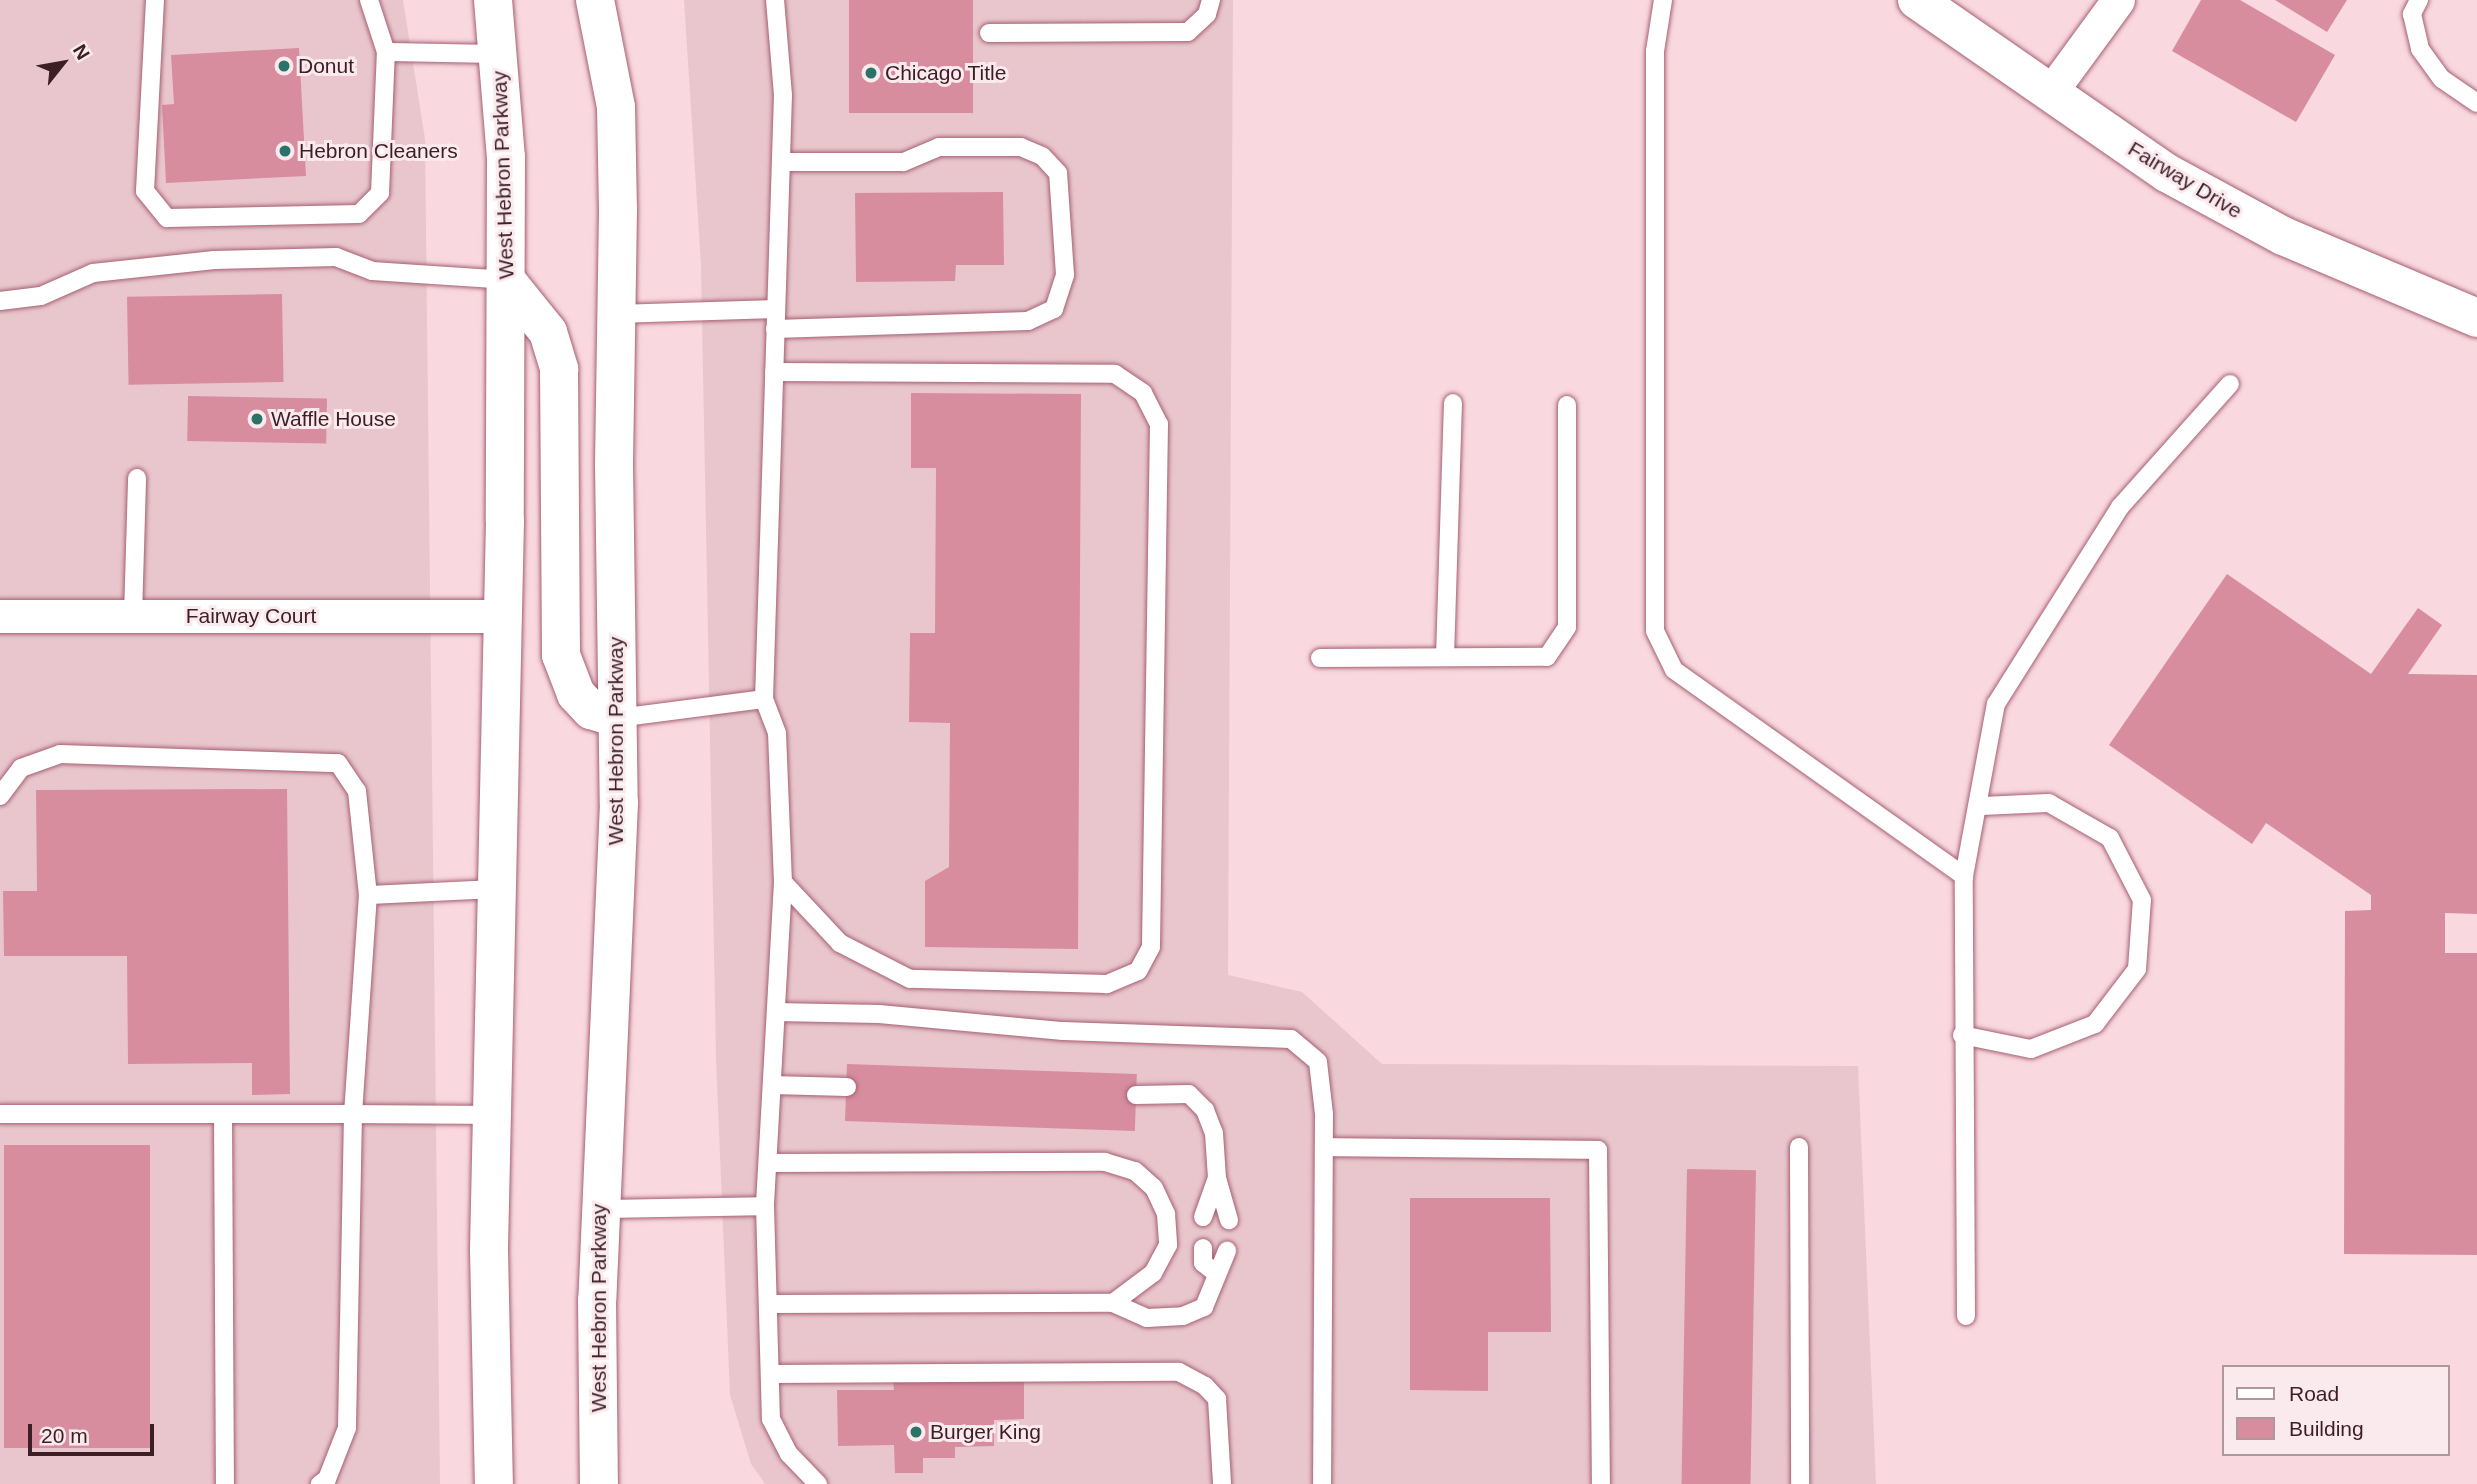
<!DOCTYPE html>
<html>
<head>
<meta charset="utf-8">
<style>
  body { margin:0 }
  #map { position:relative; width:2477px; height:1484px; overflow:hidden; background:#f9d8df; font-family:Arial,sans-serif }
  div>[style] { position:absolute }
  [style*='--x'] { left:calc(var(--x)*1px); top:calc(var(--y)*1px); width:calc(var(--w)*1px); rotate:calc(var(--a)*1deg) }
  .built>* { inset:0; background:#e9c6cd }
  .building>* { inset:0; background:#d78d9e; transform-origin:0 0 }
  .roads { filter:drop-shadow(0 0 2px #a66072) drop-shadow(0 0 2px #a66072) }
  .lane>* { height:18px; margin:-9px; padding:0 9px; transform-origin:9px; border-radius:9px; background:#fff }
  .street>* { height:33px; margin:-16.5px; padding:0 16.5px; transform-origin:16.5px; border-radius:16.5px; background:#fff }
  .secondary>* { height:38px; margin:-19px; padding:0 19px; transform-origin:19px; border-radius:19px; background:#fff }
  .primary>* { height:38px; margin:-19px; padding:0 19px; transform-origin:19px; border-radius:19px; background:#fff }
  .dots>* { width:19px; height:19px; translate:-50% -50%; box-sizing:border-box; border:4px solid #fbeaed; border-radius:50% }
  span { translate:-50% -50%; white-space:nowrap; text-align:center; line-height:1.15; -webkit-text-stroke:6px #fbeaed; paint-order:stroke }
  .poi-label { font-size:21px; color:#3c1e26 }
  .left { translate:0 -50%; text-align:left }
  .street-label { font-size:21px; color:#3c1e26 }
  .legend { position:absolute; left:2222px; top:1365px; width:228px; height:91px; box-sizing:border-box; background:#fbeaed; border:2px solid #af989d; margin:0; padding:9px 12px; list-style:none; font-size:21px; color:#3c1e26 }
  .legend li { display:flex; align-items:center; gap:14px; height:35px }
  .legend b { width:35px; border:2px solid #af989d }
  .north { position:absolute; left:28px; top:28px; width:70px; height:70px; -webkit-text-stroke:5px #fbeaed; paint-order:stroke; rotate:59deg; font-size:19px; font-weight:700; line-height:28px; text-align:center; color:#3c1e26 }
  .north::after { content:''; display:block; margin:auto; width:24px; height:32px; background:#3c1e26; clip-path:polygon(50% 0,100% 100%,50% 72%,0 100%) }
  .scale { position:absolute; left:28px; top:1424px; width:126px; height:32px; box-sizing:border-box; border:4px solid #3c1e26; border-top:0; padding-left:9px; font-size:21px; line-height:24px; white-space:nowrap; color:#3c1e26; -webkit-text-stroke:5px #fbeaed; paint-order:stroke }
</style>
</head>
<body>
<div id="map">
  <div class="built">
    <i style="clip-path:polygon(0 0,403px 0,425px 139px,440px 1484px,0 1484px)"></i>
    <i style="clip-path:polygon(684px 0,1233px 0,1228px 975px,1302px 992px,1382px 1064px,1858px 1066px,1876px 1484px,765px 1484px,751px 1464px,730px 1395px,716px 1058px,701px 265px)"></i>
  </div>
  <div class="building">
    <i style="left:849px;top:0;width:124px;height:113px"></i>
    <i style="clip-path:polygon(2201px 0,2240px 0,2335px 55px,2296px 122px,2172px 51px)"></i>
    <i style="clip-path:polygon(2275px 0,2347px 0,2327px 32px)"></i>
    <i style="clip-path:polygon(299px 48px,306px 176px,166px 183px,162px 105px,174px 104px,171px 55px)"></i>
    <i style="clip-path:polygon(1003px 192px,1004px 265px,956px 265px,955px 281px,856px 282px,855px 193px)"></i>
    <i style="left:282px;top:294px;width:88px;height:155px;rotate:89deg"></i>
    <i style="clip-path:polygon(911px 393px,1081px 394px,1078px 949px,925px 947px,925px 881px,949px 867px,950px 723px,909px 722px,910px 633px,935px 633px,936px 468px,911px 468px)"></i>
    <i style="left:188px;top:396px;width:139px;height:45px;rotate:1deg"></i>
    <i style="clip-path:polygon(2227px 574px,2371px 674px,2418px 608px,2442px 625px,2408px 674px,2477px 675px,2477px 914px,2445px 913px,2445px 953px,2477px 953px,2477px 1255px,2344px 1254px,2345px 911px,2371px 910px,2371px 895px,2266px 823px,2252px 844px,2109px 745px)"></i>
    <i style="clip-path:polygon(287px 789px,290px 1094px,252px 1095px,252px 1063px,128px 1064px,127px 956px,4px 956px,3px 891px,37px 891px,36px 790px)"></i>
    <i style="left:847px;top:1064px;width:290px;height:57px;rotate:2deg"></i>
    <i style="left:150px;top:1145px;width:303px;height:146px;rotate:90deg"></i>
    <i style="left:1687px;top:1169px;width:69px;height:315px;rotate:1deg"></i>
    <i style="clip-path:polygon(1410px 1198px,1550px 1198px,1551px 1332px,1488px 1332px,1488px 1391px,1410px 1390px)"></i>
    <i style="clip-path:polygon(1024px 1377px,1024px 1419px,994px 1420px,994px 1446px,955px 1447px,955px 1458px,923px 1458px,923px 1473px,895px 1473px,894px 1445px,838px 1446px,837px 1390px,894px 1390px,893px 1379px)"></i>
  </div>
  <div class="roads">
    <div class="lane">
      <i style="--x:155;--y:0;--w:191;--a:93"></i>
      <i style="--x:145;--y:191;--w:35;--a:51"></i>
      <i style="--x:167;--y:218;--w:192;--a:-1.2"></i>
      <i style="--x:359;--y:214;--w:30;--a:-45"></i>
      <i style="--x:380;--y:193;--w:141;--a:-87.6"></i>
      <i style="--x:386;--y:52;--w:55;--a:-108.1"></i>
      <i style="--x:1663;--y:0;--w:52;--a:98.9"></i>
      <i style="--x:1655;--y:51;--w:580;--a:90"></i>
      <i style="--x:1655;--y:631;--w:43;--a:64"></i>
      <i style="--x:1674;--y:670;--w:356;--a:35.4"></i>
      <i style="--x:2419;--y:0;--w:16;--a:117"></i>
      <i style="--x:2412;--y:14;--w:36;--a:77"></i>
      <i style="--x:2420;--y:49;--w:37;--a:54"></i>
      <i style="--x:2442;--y:79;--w:42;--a:34.4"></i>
      <i style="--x:989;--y:33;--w:199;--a:-0.3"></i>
      <i style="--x:1188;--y:32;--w:26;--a:-43"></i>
      <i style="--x:1207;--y:14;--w:15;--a:-74"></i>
      <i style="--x:386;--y:52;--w:113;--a:1"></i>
      <i style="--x:0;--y:301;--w:41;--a:-7"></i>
      <i style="--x:41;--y:296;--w:57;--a:-23.9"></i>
      <i style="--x:93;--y:273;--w:122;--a:-6.1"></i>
      <i style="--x:214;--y:260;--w:122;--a:-1.4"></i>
      <i style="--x:336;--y:257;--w:39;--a:21"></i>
      <i style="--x:372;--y:271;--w:134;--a:3.8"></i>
      <i style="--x:616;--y:314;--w:160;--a:-1.8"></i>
      <i style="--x:775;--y:329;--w:253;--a:-1.8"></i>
      <i style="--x:1028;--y:321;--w:29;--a:-25"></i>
      <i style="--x:1054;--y:309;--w:36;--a:-72"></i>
      <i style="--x:1065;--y:275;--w:102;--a:-93.9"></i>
      <i style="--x:1058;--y:173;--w:23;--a:-133"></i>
      <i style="--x:1042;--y:156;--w:23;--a:-157"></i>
      <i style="--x:1021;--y:147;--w:82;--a:180"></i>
      <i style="--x:939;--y:147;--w:39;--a:157"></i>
      <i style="--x:903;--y:162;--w:122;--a:180"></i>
      <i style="--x:774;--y:372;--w:341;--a:0.3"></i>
      <i style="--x:1115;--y:374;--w:34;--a:34"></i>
      <i style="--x:1143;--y:393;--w:35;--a:63"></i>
      <i style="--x:1159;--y:424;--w:523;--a:90.88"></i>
      <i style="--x:1151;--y:947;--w:27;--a:118"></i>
      <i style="--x:1138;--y:971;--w:34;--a:157"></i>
      <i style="--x:1107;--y:984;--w:197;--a:-178.5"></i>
      <i style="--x:910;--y:979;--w:79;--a:-152.8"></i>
      <i style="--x:840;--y:943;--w:83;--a:-133.1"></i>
      <i style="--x:133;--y:616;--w:138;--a:-88.3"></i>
      <i style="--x:1445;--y:657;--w:254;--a:-88.2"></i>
      <i style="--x:1320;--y:658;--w:227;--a:-0.3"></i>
      <i style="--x:1547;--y:657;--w:36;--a:-56"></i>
      <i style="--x:1567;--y:627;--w:222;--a:-90"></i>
      <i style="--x:764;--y:699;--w:36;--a:69"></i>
      <i style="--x:777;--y:733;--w:149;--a:87.7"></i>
      <i style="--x:783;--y:882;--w:324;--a:93.2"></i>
      <i style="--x:765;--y:1206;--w:213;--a:88.4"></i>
      <i style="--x:771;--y:1419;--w:39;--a:63"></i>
      <i style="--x:789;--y:1454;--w:42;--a:46"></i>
      <i style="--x:618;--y:718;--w:147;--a:-7.4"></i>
      <i style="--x:764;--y:699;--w:604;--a:-88.2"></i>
      <i style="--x:783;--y:95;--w:95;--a:-94.8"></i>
      <i style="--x:0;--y:796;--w:35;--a:-53"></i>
      <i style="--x:21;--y:768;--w:41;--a:-19.7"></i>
      <i style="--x:60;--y:754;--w:278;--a:1.9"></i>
      <i style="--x:338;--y:763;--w:34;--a:56"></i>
      <i style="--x:357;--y:791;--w:105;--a:84"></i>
      <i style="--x:776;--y:1012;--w:103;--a:1.1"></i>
      <i style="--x:879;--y:1014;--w:185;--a:5.3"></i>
      <i style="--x:1063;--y:1031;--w:228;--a:2"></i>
      <i style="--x:1291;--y:1039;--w:35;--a:40"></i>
      <i style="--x:1318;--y:1062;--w:52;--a:83.4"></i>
      <i style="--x:1324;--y:1114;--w:370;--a:90.3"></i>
      <i style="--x:1962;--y:1035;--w:70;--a:11.5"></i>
      <i style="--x:2031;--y:1049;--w:69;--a:-21.3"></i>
      <i style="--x:2095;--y:1024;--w:69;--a:-52.6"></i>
      <i style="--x:2137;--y:969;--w:69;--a:-85.9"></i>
      <i style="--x:2142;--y:900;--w:70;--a:-117.3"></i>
      <i style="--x:2110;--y:838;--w:70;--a:-150.2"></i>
      <i style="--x:2049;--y:803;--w:69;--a:177.5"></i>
      <i style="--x:772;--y:1085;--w:75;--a:1.5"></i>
      <i style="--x:1136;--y:1095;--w:53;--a:-1.1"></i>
      <i style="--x:1189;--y:1094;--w:23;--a:45"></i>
      <i style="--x:1205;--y:1110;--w:25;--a:69"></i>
      <i style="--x:1214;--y:1133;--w:45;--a:86.2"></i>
      <i style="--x:1217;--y:1178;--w:44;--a:74.1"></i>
      <i style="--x:0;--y:1114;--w:353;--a:0"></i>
      <i style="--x:353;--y:1114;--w:314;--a:91.1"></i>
      <i style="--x:347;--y:1428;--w:55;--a:111.4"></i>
      <i style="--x:327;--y:1479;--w:9;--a:144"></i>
      <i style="--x:223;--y:1114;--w:370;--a:89.7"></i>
      <i style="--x:492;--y:1115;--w:139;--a:-179.6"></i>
      <i style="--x:353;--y:1114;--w:220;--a:-86.1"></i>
      <i style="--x:368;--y:895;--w:129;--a:-2.7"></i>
      <i style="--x:1324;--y:1147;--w:274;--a:0.6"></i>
      <i style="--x:1598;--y:1150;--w:334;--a:89.5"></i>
      <i style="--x:1799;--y:1147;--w:337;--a:89.8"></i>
      <i style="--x:768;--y:1163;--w:337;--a:-0.2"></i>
      <i style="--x:1105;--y:1162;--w:31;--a:17"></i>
      <i style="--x:1135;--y:1171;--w:25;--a:42"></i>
      <i style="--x:1154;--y:1188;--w:29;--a:65"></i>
      <i style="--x:1166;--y:1214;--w:31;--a:86"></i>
      <i style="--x:1168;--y:1245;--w:32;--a:118"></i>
      <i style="--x:1153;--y:1273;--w:50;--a:143.1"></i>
      <i style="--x:600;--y:1209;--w:165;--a:-1"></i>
      <i style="--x:1203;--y:1217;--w:41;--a:-70.3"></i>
      <i style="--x:1203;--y:1248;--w:15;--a:90"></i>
      <i style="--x:1203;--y:1263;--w:18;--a:38"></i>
      <i style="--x:768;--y:1304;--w:345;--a:-0.2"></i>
      <i style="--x:1113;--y:1303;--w:37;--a:24"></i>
      <i style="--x:1147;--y:1318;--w:36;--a:-3"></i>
      <i style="--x:1183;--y:1316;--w:23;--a:-23"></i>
      <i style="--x:1204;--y:1307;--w:61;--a:-67.7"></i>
      <i style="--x:1966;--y:1316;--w:440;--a:-90.3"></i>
      <i style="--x:1964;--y:876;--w:175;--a:-79.5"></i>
      <i style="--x:1996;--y:704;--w:233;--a:-57.8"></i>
      <i style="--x:2120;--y:507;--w:165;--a:-48.2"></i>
      <i style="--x:770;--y:1374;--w:409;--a:-0.3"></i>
      <i style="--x:1179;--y:1372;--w:30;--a:28"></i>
      <i style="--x:1205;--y:1386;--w:18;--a:47"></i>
      <i style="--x:1217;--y:1399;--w:85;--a:86.6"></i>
    </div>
    <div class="street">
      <i style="--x:2050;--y:93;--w:115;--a:-53.8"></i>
      <i style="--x:0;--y:616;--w:503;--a:0"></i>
    </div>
    <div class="secondary">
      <i style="--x:1917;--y:0;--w:304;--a:34.7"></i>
      <i style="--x:2167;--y:173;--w:132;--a:28.5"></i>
      <i style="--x:2283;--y:236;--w:211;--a:22.9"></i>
    </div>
    <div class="primary">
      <i style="--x:493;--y:0;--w:158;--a:85.3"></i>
      <i style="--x:506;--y:157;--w:364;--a:90.2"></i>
      <i style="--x:505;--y:521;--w:729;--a:91.26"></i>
      <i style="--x:489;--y:1250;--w:234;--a:88.8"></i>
      <i style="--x:595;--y:0;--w:109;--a:78.9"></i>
      <i style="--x:616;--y:107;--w:103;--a:88.9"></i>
      <i style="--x:618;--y:210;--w:254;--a:90.9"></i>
      <i style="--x:614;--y:464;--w:339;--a:89.2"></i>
      <i style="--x:619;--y:803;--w:497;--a:92.5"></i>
      <i style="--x:597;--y:1300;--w:184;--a:89.4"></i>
      <i style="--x:506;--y:280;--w:67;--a:51.1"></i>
      <i style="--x:548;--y:332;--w:39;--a:73"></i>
      <i style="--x:559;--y:369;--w:286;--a:89.6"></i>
      <i style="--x:561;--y:655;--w:42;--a:69"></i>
      <i style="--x:576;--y:694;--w:22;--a:47"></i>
      <i style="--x:591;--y:710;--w:28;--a:17"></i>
    </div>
  </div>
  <div class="dots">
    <i style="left:284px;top:66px;background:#2b7269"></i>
    <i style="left:871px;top:73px;background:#2b7269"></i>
    <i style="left:285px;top:151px;background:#2b7269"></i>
    <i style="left:257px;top:419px;background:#2b7269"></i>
    <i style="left:916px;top:1432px;background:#2b7269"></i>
  </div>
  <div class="poi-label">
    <span class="left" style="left:298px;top:66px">Donut</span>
    <span class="left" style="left:885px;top:73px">Chicago Title</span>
    <span class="left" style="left:299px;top:151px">Hebron Cleaners</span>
    <span class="left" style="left:271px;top:419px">Waffle House</span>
    <span class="left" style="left:930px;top:1432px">Burger King</span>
  </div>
  <div class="street-label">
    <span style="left:503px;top:175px;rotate:-92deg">West Hebron Parkway</span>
    <span style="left:2185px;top:180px;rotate:31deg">Fairway Drive</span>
    <span style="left:251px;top:616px">Fairway Court</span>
    <span style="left:616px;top:741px;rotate:-90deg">West Hebron Parkway</span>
    <span style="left:599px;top:1308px;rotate:-90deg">West Hebron Parkway</span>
  </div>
  <ul class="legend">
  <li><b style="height:9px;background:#fff"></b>Road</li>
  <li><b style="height:19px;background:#d78d9e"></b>Building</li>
  </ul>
  <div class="north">N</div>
  <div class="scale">20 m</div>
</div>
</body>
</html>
